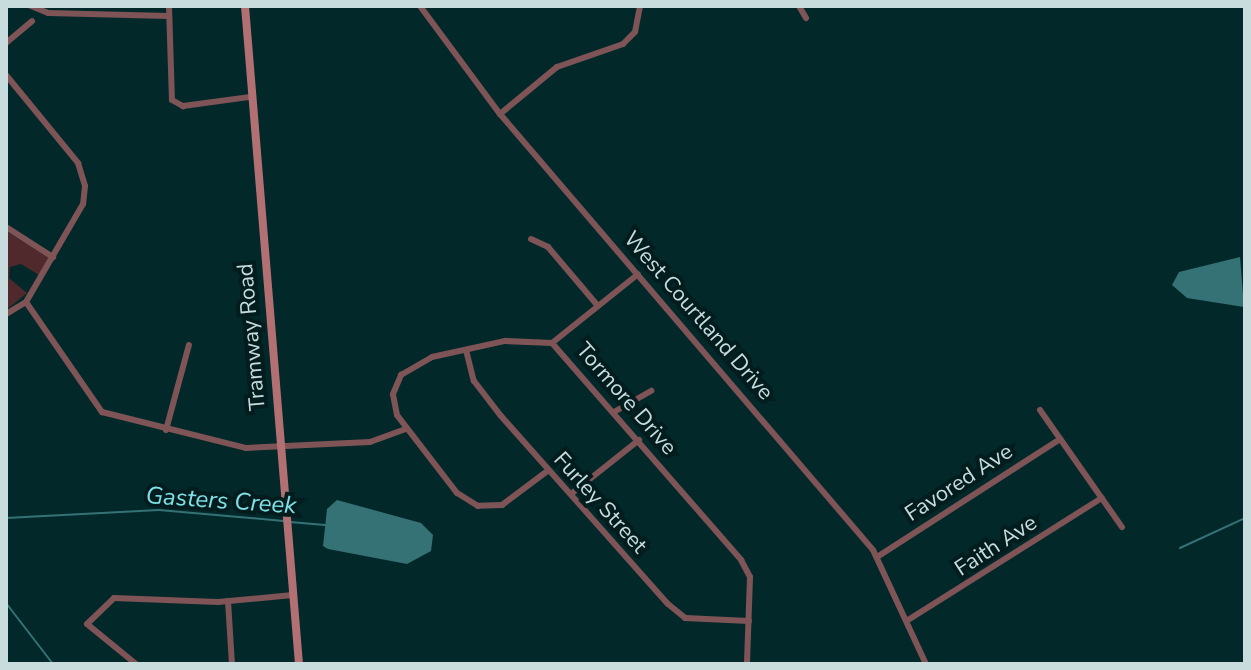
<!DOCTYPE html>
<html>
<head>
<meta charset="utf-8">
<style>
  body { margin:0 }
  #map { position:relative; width:1251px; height:670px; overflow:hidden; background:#03282a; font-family:"Nunito Sans",sans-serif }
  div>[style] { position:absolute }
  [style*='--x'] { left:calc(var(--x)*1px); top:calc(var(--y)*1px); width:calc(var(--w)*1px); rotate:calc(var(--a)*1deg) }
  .green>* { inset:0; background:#4f292b }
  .water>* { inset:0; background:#347276 }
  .stream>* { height:2px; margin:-1px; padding:0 1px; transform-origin:1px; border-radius:1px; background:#347276 }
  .street>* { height:6px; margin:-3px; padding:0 3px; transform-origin:3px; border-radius:3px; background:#7e5456 }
  .secondary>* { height:8px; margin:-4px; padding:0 4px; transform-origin:4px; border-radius:4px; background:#b27072 }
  span { translate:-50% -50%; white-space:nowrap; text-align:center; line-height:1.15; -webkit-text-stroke:8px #031d1f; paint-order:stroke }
  .street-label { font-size:22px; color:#c9dcdd }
  .water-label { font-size:24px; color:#7ee2e8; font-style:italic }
  .frame { position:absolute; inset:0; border:8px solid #c9dcdd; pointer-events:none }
</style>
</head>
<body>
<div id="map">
  <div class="green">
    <i style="clip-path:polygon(6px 231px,50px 258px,39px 275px,21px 264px,10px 267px,9px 278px,27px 293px,6px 310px)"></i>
  </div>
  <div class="water">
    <i style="clip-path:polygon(1240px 257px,1244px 307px,1187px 298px,1172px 285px,1179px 272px)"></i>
    <i style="clip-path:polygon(337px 500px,421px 523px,433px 535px,431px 551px,407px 564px,328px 549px,323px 546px,327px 509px)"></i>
  </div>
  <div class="stream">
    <i style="--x:6;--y:518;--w:153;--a:-3"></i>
    <i style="--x:159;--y:510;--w:125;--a:5"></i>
    <i style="--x:290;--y:522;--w:38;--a:5"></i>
    <i style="--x:1180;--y:548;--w:72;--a:-24.8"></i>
    <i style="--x:6;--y:603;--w:77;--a:52.4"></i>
  </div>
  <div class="street">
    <i style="--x:31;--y:6;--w:18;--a:22"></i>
    <i style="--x:48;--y:13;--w:121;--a:1.4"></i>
    <i style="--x:169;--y:6;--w:94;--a:88.2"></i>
    <i style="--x:172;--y:100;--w:13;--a:29"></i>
    <i style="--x:183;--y:106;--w:68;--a:-7.7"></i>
    <i style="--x:420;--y:6;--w:134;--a:53.5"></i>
    <i style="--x:500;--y:114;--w:574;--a:49.45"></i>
    <i style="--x:873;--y:550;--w:126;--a:65.1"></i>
    <i style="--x:799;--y:6;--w:14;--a:60"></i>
    <i style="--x:6;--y:43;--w:34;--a:-40"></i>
    <i style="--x:6;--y:75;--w:114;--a:50.7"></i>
    <i style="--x:78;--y:163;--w:24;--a:73"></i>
    <i style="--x:85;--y:186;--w:18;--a:96"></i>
    <i style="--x:83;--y:204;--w:113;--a:120.2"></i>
    <i style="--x:26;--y:302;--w:23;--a:149"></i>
    <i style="--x:500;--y:114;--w:74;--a:-39.5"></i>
    <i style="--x:557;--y:67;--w:70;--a:-19.2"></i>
    <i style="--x:623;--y:44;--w:17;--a:-45"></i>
    <i style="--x:635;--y:32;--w:26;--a:-79"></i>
    <i style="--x:6;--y:227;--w:56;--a:32.6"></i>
    <i style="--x:531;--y:239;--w:19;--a:25"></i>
    <i style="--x:548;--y:247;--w:77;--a:49.7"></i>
    <i style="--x:26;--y:302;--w:134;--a:55.4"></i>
    <i style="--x:102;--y:412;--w:148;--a:14"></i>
    <i style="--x:246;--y:448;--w:124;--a:-2.8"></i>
    <i style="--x:370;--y:442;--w:38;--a:-20"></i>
    <i style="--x:552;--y:343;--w:110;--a:-38.7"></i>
    <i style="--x:466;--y:350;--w:32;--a:76"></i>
    <i style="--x:474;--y:381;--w:44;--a:52.4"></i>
    <i style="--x:501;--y:416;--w:251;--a:48.4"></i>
    <i style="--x:668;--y:604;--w:22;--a:39"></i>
    <i style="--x:685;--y:618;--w:64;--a:2.7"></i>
    <i style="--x:1040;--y:410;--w:143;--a:55"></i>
    <i style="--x:614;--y:412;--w:43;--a:-29.6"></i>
    <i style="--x:166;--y:430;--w:88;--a:-74.9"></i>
    <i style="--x:546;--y:472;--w:55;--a:143.1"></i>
    <i style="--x:502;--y:505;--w:24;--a:178"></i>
    <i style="--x:478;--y:506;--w:25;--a:-148"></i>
    <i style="--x:457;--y:493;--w:98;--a:-127.6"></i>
    <i style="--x:397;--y:415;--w:21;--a:-101"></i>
    <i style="--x:393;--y:394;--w:21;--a:-67"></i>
    <i style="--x:401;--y:375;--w:36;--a:-30"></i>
    <i style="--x:432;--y:357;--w:75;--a:-12.4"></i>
    <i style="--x:505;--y:341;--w:47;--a:2.4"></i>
    <i style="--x:552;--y:343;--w:288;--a:48.9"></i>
    <i style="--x:741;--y:560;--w:19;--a:62"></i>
    <i style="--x:750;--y:577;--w:87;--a:92"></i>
    <i style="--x:571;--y:494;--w:87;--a:-38.5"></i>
    <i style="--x:877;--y:557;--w:218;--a:-32.8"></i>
    <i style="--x:228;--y:601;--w:63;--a:86.4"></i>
    <i style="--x:908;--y:620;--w:229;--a:-32.2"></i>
    <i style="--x:136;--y:664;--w:63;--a:-140.8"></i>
    <i style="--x:87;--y:624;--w:37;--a:-44"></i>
    <i style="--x:114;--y:598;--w:104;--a:2.2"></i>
    <i style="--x:218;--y:602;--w:75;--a:-5.3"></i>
  </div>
  <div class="secondary">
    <i style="--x:245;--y:6;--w:660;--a:85.31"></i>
  </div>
  <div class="street-label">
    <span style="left:698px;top:316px;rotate:49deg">West Courtland Drive</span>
    <span style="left:252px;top:337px;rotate:-95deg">Tramway Road</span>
    <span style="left:626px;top:399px;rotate:49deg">Tormore Drive</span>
    <span style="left:959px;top:483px;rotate:-33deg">Favored Ave</span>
    <span style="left:600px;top:503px;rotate:48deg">Furley Street</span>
    <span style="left:996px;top:546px;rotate:-33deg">Faith Ave</span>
  </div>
  <div class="water-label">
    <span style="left:221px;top:501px;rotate:4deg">Gasters Creek</span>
  </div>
  <div class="frame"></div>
</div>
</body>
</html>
